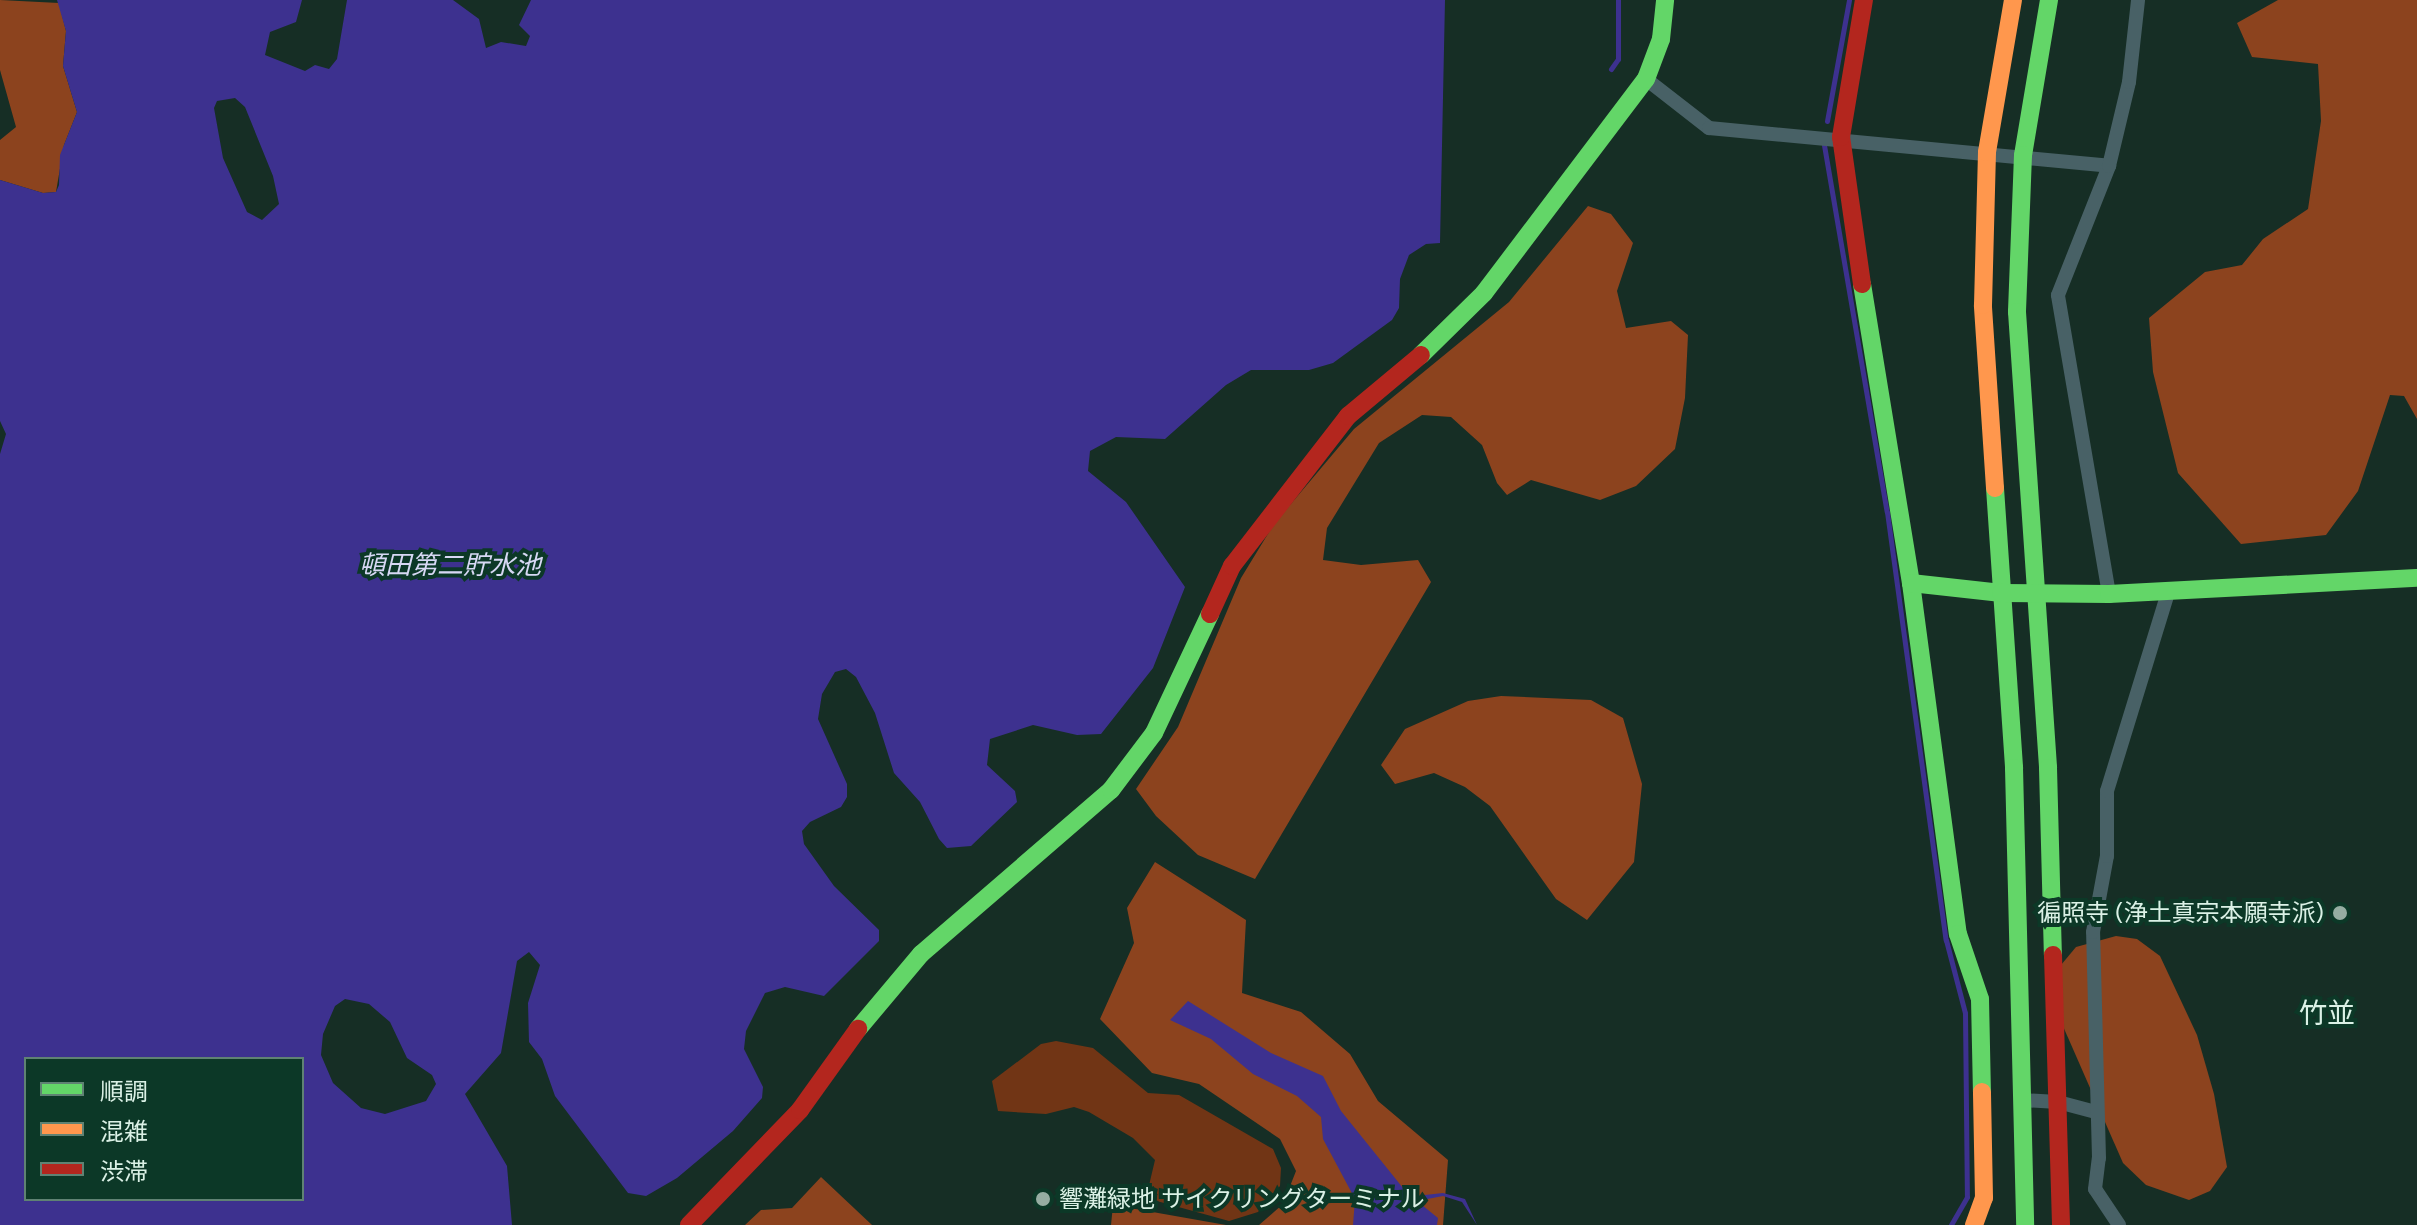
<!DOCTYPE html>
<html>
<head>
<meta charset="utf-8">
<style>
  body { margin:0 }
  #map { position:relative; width:2417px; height:1225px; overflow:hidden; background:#162e25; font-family:Figtree,"Noto Sans JP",sans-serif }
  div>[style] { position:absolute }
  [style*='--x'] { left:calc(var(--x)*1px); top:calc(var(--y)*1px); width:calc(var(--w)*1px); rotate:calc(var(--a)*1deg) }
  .green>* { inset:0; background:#713515 }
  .forest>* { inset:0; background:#8c431e }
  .water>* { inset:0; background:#3d318f }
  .stream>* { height:5px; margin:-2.5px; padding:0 2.5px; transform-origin:2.5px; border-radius:2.5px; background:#3d318f }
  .street>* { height:14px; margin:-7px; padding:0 7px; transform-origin:7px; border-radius:7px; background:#486166 }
  .fast>* { height:18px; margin:-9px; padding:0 9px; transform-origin:9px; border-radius:9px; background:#63d668 }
  .slow>* { height:18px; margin:-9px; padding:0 9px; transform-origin:9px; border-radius:9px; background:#ff974d }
  .jam>* { height:18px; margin:-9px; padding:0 9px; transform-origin:9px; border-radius:9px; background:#b3261e }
  .dots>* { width:22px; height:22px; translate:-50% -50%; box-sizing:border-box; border:4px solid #0c3827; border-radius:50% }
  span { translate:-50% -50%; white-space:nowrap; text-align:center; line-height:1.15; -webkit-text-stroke:8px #0c3827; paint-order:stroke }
  .poi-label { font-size:24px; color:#dbf1e6 }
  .right { translate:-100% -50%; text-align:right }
  .left { translate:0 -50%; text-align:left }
  .water-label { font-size:26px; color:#d7d8f4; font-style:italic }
  .quarter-label { font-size:28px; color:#dbf1e6 }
  .legend { position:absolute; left:24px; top:1057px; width:280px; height:144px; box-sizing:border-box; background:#0c3827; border:2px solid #5f8273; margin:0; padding:10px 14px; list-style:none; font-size:24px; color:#dbf1e6 }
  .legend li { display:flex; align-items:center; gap:16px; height:40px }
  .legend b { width:40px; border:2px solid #5f8273 }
</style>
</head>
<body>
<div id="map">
  <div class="green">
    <i style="clip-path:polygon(1056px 1041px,1093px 1048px,1148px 1093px,1179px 1095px,1273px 1149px,1281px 1168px,1280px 1186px,1258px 1212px,1229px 1221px,1146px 1198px,1155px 1160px,1133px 1138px,1089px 1112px,1074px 1107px,1046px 1114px,998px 1111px,992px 1081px,1041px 1044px)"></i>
  </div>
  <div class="forest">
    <i style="clip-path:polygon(0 0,59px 3px,66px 31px,63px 66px,77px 112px,64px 145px,56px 192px,43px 193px,0 180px,0 140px,16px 127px,0 70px)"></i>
    <i style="clip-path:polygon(2278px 0,2417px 0,2417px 419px,2404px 396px,2390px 395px,2358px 491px,2326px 535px,2241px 544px,2178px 473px,2153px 372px,2149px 318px,2205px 272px,2242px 265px,2263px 239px,2308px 209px,2321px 121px,2318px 64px,2252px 57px,2237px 23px)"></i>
    <i style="clip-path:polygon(1588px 206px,1611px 214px,1633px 243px,1617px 291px,1626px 328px,1671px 321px,1688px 335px,1685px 398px,1675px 449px,1636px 486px,1600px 500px,1531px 480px,1507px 495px,1497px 483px,1482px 445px,1451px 417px,1422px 415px,1379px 443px,1327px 528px,1323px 560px,1361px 565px,1418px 560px,1431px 582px,1255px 879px,1198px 855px,1156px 816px,1136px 789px,1178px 727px,1241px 578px,1274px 524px,1354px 429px,1509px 302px)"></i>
    <i style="clip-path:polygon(1501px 696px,1591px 700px,1623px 718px,1642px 784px,1634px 862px,1587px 920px,1556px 899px,1490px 806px,1465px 787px,1434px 773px,1395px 784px,1381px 765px,1405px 729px,1468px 701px)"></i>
    <i style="clip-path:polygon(1155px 862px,1246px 920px,1242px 993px,1301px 1012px,1350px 1054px,1378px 1101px,1448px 1160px,1443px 1225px,1259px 1225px,1283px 1204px,1296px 1171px,1280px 1139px,1199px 1084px,1152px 1073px,1100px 1019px,1134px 943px,1127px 908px)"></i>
    <i style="clip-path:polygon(2116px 936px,2137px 939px,2160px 956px,2197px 1035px,2214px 1094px,2227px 1167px,2210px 1191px,2189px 1200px,2146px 1185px,2123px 1163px,2055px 1008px,2061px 965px,2076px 947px)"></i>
    <i style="clip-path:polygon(821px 1177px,872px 1225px,745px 1225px,761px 1210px,792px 1208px)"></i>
    <i style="clip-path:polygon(1113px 1205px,1226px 1225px,1111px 1225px)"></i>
  </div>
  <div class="water">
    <i style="clip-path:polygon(evenodd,57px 0,302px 0,296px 22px,270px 32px,265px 55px,305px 71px,315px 65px,329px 69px,337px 59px,347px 0,453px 0,479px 19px,486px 48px,501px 42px,526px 46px,530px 36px,519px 25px,531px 0,1445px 0,1440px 243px,1426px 244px,1409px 255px,1400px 279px,1399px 308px,1392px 320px,1333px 363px,1309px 370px,1251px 370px,1226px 385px,1165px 439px,1116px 437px,1090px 451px,1088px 471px,1126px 502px,1185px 587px,1153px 668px,1101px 734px,1077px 735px,1033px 725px,990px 739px,987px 765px,1015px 791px,1017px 802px,971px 846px,947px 848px,939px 839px,920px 802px,894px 773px,875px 713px,856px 677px,846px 669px,835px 672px,822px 694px,818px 719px,847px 784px,847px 797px,841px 807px,810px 822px,802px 831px,804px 844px,834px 886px,879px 930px,879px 941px,824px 996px,785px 987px,765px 993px,746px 1031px,744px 1049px,763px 1087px,762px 1098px,733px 1131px,677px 1178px,646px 1196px,628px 1193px,555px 1096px,542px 1059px,529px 1042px,528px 1003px,540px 965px,529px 952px,517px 961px,501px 1053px,465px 1094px,507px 1166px,512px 1225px,0 1225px,0 454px,6px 434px,0 421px,0 180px,43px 193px,56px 192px,59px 185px,60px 155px,77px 112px,63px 66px,66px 31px,57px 0,235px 98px,245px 107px,273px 176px,279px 204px,262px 220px,247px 212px,223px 158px,214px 108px,217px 101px,235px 98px,57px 0,345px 999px,369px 1004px,390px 1022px,407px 1058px,432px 1075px,436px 1084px,426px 1101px,385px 1114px,361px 1108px,333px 1083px,321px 1055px,323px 1034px,335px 1006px,345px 999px,57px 0,302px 1059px,302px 1199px,26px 1199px,26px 1059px,302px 1059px)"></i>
    <i style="clip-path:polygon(1188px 1001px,1271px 1053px,1323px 1076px,1341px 1111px,1403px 1188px,1416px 1196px,1443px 1193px,1465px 1199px,1477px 1225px,1462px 1202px,1443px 1196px,1417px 1201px,1438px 1218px,1437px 1225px,1353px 1225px,1355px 1199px,1323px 1139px,1321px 1117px,1297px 1096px,1253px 1074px,1211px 1039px,1170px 1020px)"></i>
  </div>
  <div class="stream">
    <i style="--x:1611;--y:69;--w:12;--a:-55"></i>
    <i style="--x:1618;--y:59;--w:59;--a:-90"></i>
    <i style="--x:1827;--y:121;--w:123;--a:-79.7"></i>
    <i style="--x:1824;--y:145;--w:372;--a:80.3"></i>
    <i style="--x:1887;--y:512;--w:432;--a:82.2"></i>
    <i style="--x:1946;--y:940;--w:75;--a:75.4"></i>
    <i style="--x:1965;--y:1013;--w:184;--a:89.4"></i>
    <i style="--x:1967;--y:1197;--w:32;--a:120"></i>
  </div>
  <div class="street">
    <i style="--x:1646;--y:79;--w:80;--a:37.9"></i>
    <i style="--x:1709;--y:128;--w:402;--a:5.4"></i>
    <i style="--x:2109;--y:594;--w:303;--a:-99.7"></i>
    <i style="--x:2058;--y:295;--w:139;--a:-68.4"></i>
    <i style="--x:2109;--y:166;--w:86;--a:-76.6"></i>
    <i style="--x:2129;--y:82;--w:82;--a:-83.7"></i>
    <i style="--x:2021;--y:1100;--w:37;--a:3"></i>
    <i style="--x:2058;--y:1102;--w:39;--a:15"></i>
    <i style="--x:2119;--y:1225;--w:43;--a:-123.7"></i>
    <i style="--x:2095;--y:1189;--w:31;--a:-83"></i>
    <i style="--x:2099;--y:1158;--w:226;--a:-91.5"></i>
    <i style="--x:2093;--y:932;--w:77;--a:-79.6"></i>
    <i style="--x:2107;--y:856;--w:65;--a:-90"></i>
    <i style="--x:2107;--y:791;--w:207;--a:-72.9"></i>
  </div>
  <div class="fast">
    <i style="--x:2049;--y:0;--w:157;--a:99.5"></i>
    <i style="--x:2023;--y:155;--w:157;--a:92.2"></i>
    <i style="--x:2017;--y:312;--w:457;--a:86.1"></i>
    <i style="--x:2048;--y:768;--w:187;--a:88.5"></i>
    <i style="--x:1862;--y:284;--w:303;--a:80.7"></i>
    <i style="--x:1911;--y:583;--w:354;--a:82.4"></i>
    <i style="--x:1958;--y:934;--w:69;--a:71.3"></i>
    <i style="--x:1980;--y:999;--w:93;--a:88.8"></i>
    <i style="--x:1421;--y:355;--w:88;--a:-44.5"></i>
    <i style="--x:1484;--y:293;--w:268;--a:-52.9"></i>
    <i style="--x:1646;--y:79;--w:43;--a:-69.4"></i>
    <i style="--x:1661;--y:39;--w:39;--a:-84"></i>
    <i style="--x:1995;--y:488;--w:281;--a:86.1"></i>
    <i style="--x:2014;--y:768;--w:457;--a:88.6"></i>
    <i style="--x:1911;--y:583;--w:91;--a:6.3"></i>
    <i style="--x:2001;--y:593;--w:108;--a:0.5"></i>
    <i style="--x:2109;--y:594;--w:308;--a:-3"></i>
    <i style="--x:858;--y:1029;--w:98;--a:-50"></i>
    <i style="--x:921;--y:954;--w:251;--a:-40.8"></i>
    <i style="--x:1111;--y:790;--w:71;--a:-53"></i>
    <i style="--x:1154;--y:733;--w:132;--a:-64.8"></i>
  </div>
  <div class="slow">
    <i style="--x:1995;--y:488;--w:183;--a:-93.8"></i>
    <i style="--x:1983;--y:305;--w:153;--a:-88.5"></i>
    <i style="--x:1987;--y:152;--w:154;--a:-80.3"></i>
    <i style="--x:1974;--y:1225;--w:29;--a:-70"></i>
    <i style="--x:1984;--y:1198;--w:106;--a:-91.1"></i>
  </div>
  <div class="jam">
    <i style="--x:1862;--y:284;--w:148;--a:-98.1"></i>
    <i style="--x:1841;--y:137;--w:139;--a:-80.5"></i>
    <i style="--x:1210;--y:614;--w:53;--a:-65.4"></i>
    <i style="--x:1232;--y:566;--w:190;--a:-52.3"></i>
    <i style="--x:1348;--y:416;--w:95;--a:-39.9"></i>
    <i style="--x:2053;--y:955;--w:270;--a:88.3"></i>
    <i style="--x:689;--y:1225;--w:160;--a:-46"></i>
    <i style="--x:800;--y:1110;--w:100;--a:-54.4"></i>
  </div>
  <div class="dots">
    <i style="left:2340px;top:913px;background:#96ada2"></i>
    <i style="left:1043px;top:1199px;background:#96ada2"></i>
  </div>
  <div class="poi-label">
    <span class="right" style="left:2324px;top:913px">徧照寺 (浄土真宗本願寺派)</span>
    <span class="left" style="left:1059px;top:1199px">響灘緑地 サイクリングターミナル</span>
  </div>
  <div class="water-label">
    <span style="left:450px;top:566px">頓田第二貯水池</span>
  </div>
  <div class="quarter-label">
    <span style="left:2327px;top:1013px">竹並</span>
  </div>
  <ul class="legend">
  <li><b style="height:10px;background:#63d668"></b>順調</li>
  <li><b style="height:10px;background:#ff974d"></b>混雑</li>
  <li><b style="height:10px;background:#b3261e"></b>渋滞</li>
  </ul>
</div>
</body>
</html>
